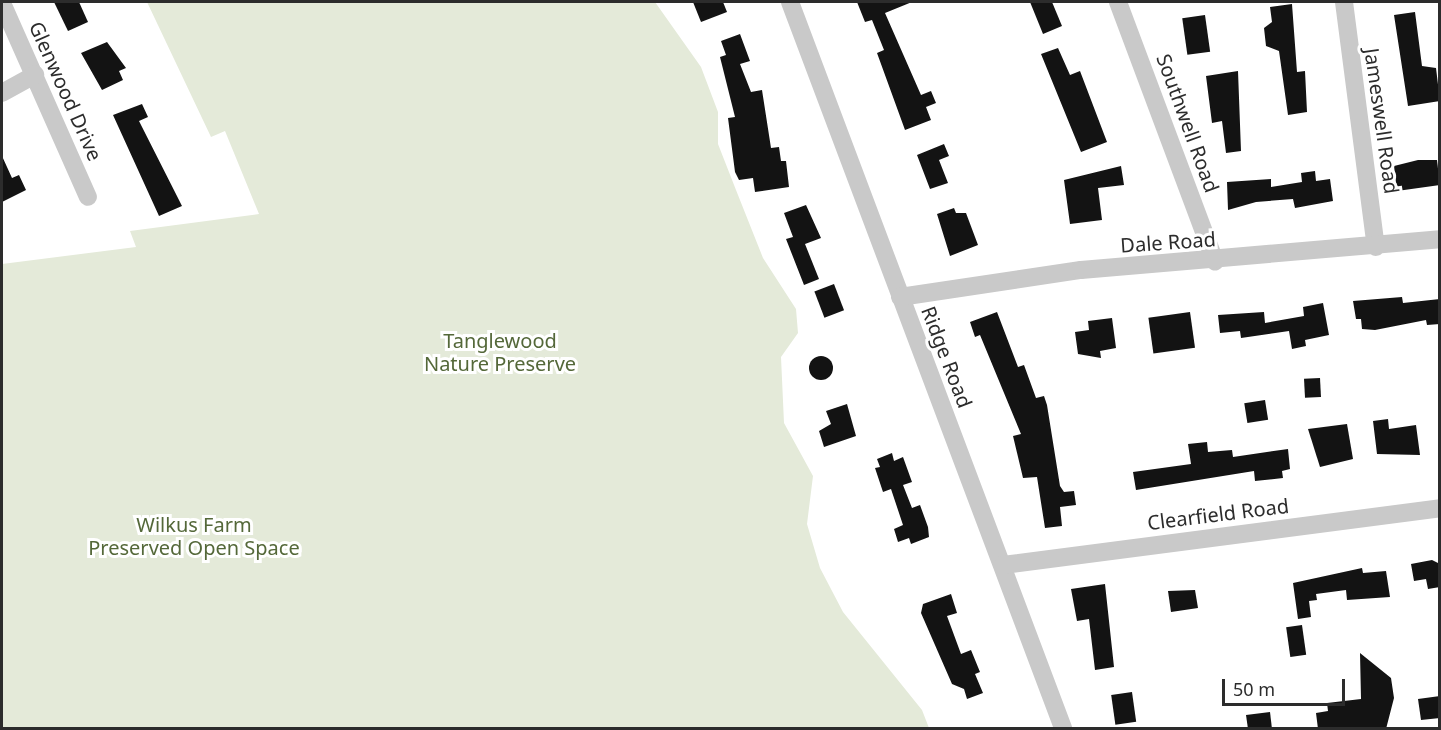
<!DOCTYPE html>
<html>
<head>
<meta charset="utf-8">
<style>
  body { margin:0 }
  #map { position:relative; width:1441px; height:730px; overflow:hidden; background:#fff; font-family:"Noto Sans",sans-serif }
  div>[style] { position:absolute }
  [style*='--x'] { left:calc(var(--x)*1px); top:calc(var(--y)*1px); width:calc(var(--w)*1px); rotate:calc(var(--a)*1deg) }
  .green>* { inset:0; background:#e4ead9 }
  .building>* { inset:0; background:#131313; transform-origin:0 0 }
  .round { border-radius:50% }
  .minor>* { height:18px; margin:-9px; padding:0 9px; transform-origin:9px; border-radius:9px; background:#c9c9c9 }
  span { translate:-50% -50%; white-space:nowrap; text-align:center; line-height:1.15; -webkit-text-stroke:6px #fff; paint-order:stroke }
  .street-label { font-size:20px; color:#2c2c2c }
  .park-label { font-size:20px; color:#546839 }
  .frame { position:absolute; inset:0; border:3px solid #2c2c2c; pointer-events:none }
  .scale { position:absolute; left:1222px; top:679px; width:123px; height:27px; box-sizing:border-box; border:3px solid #2c2c2c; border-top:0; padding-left:8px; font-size:18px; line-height:21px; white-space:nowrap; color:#2c2c2c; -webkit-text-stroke:4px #fff; paint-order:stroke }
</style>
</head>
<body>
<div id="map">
  <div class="green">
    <i style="clip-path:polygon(147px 2px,655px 2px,701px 67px,718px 112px,718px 144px,736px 190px,763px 258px,796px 309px,798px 333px,781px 357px,784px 423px,813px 476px,807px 524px,820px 568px,843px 612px,922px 710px,929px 728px,2px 728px,2px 264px,136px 247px,130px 231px,259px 214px,225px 131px,211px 137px)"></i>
  </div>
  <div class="building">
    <i style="clip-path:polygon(54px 2px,79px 2px,88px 22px,68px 31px)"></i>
    <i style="clip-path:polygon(693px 2px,723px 2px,727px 12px,701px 22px)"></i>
    <i style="clip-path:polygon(857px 2px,912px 2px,885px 13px,921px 95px,931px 91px,936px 103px,926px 107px,931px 120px,905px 130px,877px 53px,884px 50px,872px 20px,865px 22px)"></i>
    <i style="clip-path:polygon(1030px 2px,1052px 2px,1062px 26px,1043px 34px)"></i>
    <i style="clip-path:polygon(1292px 4px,1297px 72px,1305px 71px,1307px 112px,1288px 115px,1279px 51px,1266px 46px,1264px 28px,1272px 22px,1270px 7px)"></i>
    <i style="clip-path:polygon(1415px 12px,1422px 66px,1436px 68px,1440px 101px,1408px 106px,1394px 15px)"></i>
    <i style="left:1205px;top:15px;width:37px;height:23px;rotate:82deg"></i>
    <i style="clip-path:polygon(740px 34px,750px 61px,740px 64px,751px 92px,762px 90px,771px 148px,779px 147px,781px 161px,786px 161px,789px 187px,755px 192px,753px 178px,739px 180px,735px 172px,728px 118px,735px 117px,720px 57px,726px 55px,721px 41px)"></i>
    <i style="clip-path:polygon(107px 42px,126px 68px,119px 71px,123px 80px,102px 90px,81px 53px)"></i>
    <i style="clip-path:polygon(1058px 48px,1070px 75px,1080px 71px,1107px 142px,1081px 152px,1041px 54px)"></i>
    <i style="clip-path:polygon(1238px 71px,1241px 151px,1226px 153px,1222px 121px,1212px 123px,1206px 76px)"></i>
    <i style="clip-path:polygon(142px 104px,148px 117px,139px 121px,182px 206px,159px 216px,113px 115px)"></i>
    <i style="clip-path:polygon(944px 144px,949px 156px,939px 160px,948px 183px,930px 189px,917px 155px)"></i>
    <i style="clip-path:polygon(2px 156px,12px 178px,19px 175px,26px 190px,2px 202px)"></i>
    <i style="clip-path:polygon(1418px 160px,1437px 160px,1440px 185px,1397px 191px,1394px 166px)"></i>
    <i style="clip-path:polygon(1121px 166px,1124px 185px,1098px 188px,1102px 220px,1070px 224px,1064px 180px)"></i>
    <i style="clip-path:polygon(1315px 171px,1316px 181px,1330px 179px,1333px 201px,1295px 208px,1293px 199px,1256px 202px,1228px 210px,1227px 182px,1271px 179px,1271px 187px,1302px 182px,1301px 173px)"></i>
    <i style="clip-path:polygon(806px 205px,821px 238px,805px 244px,819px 279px,804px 285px,786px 239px,793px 237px,784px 213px)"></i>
    <i style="clip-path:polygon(954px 208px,956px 213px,966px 213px,978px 245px,950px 256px,937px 214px)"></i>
    <i style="left:834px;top:284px;width:28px;height:21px;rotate:69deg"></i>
    <i style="clip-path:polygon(1402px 297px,1403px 303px,1440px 299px,1440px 324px,1427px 325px,1426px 320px,1375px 330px,1362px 329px,1361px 319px,1356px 319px,1353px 301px)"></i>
    <i style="clip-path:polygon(1323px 303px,1329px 335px,1305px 340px,1306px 346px,1292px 349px,1289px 331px,1241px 338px,1240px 331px,1220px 333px,1218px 315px,1264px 312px,1265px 323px,1304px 316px,1303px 307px)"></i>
    <i style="clip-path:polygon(997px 312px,1018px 367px,1024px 365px,1036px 398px,1044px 396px,1047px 405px,1060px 486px,1064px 492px,1074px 491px,1076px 505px,1060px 507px,1062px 526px,1045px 528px,1037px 477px,1023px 478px,1013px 436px,1021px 434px,980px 335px,975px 337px,970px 322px)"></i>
    <i style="left:1190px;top:312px;width:36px;height:42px;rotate:82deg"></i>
    <i style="clip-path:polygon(1112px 318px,1116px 348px,1100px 351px,1101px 358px,1078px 354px,1075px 332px,1089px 330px,1088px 321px)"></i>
    <i class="round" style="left:809px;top:356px;width:24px;height:24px"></i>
    <i style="left:1320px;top:378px;width:19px;height:16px;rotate:87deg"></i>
    <i style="left:1265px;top:400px;width:20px;height:21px;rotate:81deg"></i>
    <i style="clip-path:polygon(847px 404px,856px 436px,824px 447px,819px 431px,831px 424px,826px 411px)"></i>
    <i style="clip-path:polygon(1388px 419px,1389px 429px,1416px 425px,1420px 455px,1377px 454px,1373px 421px)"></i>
    <i style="clip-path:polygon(1347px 424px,1353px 459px,1320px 467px,1308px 429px)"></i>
    <i style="clip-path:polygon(1207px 442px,1208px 452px,1232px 450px,1233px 457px,1288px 449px,1290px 469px,1282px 471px,1283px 478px,1255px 481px,1254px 471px,1136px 490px,1133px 472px,1191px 464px,1188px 444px)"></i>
    <i style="clip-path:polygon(892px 453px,894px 461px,903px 457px,912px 482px,903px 485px,912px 508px,920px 505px,928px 527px,929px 537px,911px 544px,909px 538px,898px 542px,894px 529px,903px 525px,891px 489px,883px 492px,875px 468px,880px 467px,877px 459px)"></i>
    <i style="clip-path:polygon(1432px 560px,1440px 564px,1440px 587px,1428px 589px,1426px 579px,1414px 581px,1411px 564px)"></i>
    <i style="clip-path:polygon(1362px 568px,1363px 573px,1386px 571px,1390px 597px,1347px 600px,1346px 590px,1316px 594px,1317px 600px,1309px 601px,1311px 617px,1298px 619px,1293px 583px)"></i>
    <i style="clip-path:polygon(1105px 584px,1114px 667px,1095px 670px,1089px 619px,1077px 621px,1071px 589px)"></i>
    <i style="clip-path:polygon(1195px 590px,1198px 608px,1171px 612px,1168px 591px)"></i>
    <i style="clip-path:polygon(951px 594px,957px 613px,947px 616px,961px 654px,971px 650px,980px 672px,975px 674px,983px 693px,967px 699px,964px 689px,952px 684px,921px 613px,923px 604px)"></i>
    <i style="left:1302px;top:625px;width:30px;height:16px;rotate:82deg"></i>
    <i style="clip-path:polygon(1360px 653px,1391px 678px,1394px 698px,1386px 729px,1318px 729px,1316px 713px,1328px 711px,1327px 703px,1361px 699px)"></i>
    <i style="left:1132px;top:692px;width:30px;height:21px;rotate:82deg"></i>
    <i style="clip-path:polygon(1440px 696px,1440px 718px,1421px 720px,1418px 699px)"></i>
    <i style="clip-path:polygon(1270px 712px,1272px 729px,1248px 729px,1246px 715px)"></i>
  </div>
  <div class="minor">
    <i style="--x:790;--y:2;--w:776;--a:69.39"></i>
    <i style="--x:1118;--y:2;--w:277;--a:69.5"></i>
    <i style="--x:1344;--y:2;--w:247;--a:82.6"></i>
    <i style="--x:2;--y:3;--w:212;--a:66.1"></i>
    <i style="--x:2;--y:93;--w:38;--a:-29"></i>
    <i style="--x:900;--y:297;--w:183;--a:-8.5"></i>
    <i style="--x:1081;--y:270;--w:360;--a:-4.9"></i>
    <i style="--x:1003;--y:565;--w:441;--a:-7.4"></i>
  </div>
  <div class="street-label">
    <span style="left:66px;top:91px;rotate:66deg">Glenwood Drive</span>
    <span style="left:1382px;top:121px;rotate:82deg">Jameswell Road</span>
    <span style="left:1188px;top:123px;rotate:70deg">Southwell Road</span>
    <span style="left:1168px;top:242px;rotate:-4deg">Dale Road</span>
    <span style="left:947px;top:357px;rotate:69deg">Ridge Road</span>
    <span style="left:1218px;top:514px;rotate:-7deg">Clearfield Road</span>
  </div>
  <div class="park-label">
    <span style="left:500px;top:352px">Tanglewood<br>Nature Preserve</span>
    <span style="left:194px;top:536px">Wilkus Farm<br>Preserved Open Space</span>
  </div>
  <div class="frame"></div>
  <div class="scale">50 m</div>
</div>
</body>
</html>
